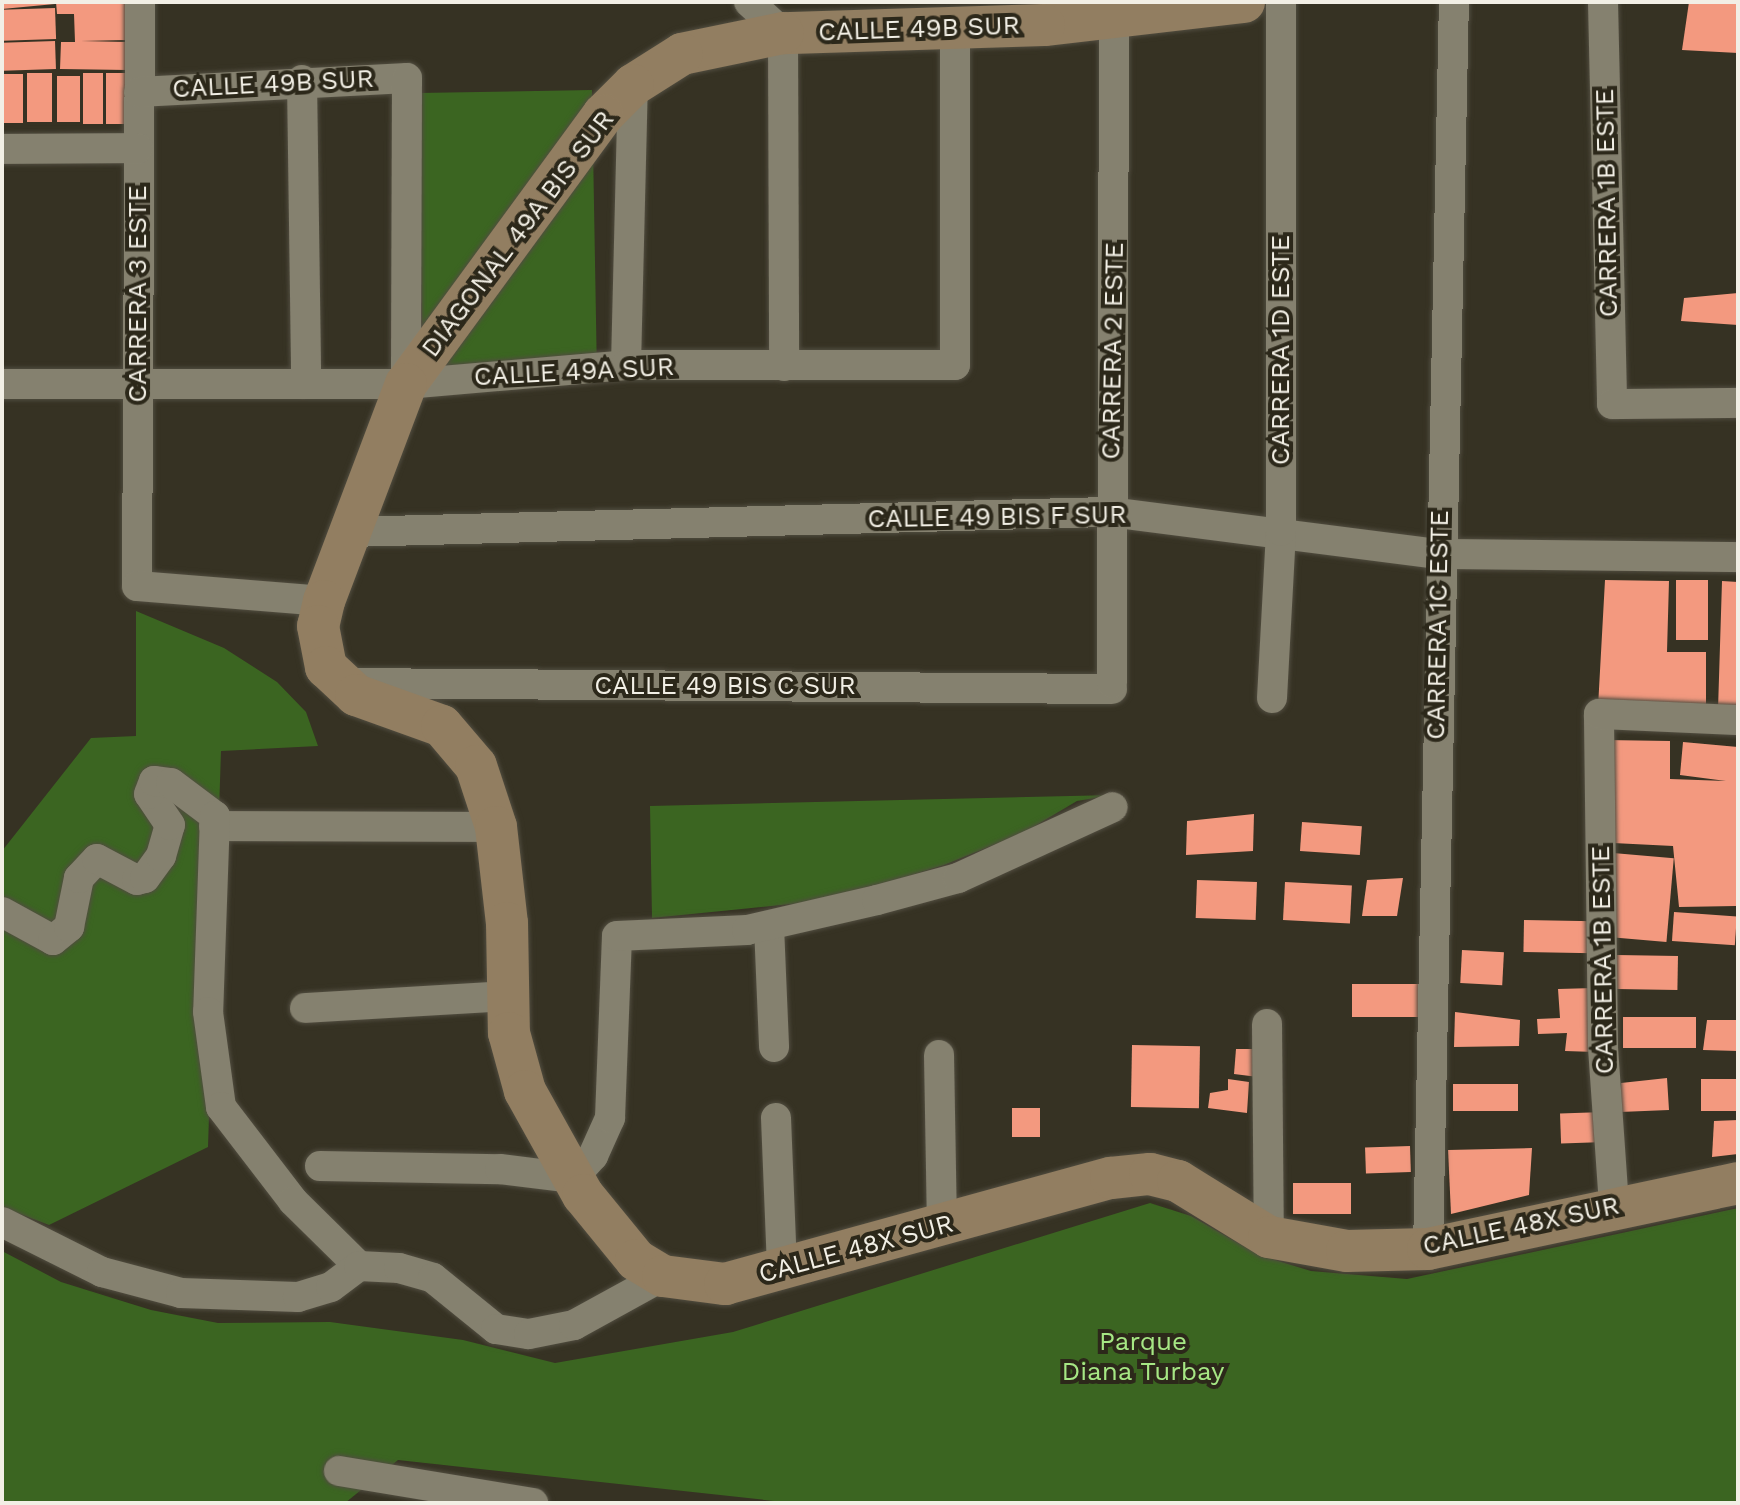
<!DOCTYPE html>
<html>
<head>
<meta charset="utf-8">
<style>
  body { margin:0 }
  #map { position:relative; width:1740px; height:1505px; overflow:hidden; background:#363223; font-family:"Work Sans",sans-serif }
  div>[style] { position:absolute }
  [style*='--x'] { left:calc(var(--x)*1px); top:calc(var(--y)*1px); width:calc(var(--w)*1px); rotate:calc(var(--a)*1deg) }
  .green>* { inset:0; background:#3b6521; transform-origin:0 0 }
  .building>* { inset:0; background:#f3997f; transform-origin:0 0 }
  .roads { filter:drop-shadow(0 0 2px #514d40) drop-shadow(0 0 2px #514d40) }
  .street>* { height:30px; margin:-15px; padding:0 15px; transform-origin:15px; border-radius:15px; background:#85816f }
  .secondary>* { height:42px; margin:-21px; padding:0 21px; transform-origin:21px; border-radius:21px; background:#927e61 }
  span { translate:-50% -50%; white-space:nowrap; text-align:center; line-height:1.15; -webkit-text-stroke:8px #2c281a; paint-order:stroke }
  .street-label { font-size:26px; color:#f2efe5 }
  .park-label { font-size:26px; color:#a6e784 }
  .frame { position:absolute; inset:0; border:4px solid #f2efe5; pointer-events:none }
</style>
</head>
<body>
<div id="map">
  <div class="green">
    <i style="left:592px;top:90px;width:275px;height:174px;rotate:89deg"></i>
    <i style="clip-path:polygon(136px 611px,224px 648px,277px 682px,306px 712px,318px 746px,221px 751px,208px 1147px,49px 1225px,2px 1207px,2px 851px,91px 738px,136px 736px)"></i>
    <i style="clip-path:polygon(1114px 795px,1077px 801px,1023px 833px,944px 865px,830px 900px,652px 918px,650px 806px)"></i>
    <i style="clip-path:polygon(1150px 1203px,1191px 1216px,1259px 1255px,1311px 1271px,1407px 1279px,1738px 1208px,1738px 1503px,793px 1503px,398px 1460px,345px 1503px,2px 1503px,2px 1251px,61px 1282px,151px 1310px,218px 1323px,330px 1322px,463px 1340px,555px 1363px,733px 1332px)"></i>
  </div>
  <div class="building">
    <i style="clip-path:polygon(2px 2px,55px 2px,55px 4px,2px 9px)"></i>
    <i style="clip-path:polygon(56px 2px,128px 2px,126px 40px,81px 41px,127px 42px,127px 70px,60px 69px,61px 42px,75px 42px,74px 14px,57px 14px)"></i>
    <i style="clip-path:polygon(1689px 2px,1738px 3px,1738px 53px,1682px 50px)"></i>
    <i style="left:55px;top:8px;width:31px;height:53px;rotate:88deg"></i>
    <i style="left:55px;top:41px;width:28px;height:53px;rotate:88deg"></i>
    <i style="left:27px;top:73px;width:25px;height:49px"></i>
    <i style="left:83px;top:73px;width:20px;height:51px"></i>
    <i style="left:126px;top:73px;width:51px;height:20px;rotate:90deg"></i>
    <i style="left:2px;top:74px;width:21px;height:49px"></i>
    <i style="left:57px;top:76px;width:23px;height:46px"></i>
    <i style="clip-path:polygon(1738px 293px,1738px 325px,1681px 321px,1684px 298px)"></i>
    <i style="clip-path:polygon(1605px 580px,1669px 581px,1667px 652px,1706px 652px,1706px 710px,1598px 707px)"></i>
    <i style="left:1676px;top:580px;width:32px;height:60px"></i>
    <i style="clip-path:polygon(1722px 581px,1738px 582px,1738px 710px,1718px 709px)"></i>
    <i style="clip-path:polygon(1606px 740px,1670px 741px,1670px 779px,1726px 781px,1680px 775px,1683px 742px,1738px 747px,1736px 906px,1679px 907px,1673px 846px,1613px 843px)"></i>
    <i style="clip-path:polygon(1254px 814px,1253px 851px,1186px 855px,1187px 821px)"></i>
    <i style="left:1302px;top:822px;width:60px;height:29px;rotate:4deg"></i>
    <i style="left:1613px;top:853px;width:61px;height:84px;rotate:5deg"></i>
    <i style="clip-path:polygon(1403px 878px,1397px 916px,1362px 916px,1367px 880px)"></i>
    <i style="left:1197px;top:880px;width:60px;height:38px;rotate:2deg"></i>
    <i style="left:1285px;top:882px;width:67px;height:38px;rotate:3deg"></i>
    <i style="left:1674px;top:912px;width:63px;height:29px;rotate:4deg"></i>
    <i style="left:1524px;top:920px;width:70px;height:32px;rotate:1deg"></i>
    <i style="left:1462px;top:950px;width:42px;height:33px;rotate:3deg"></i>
    <i style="left:1617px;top:955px;width:61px;height:34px;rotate:1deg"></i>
    <i style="left:1420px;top:984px;width:33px;height:68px;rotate:90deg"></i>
    <i style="clip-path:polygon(1594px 988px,1595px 1052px,1565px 1051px,1567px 1033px,1538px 1034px,1537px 1019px,1560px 1018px,1558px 989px)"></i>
    <i style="clip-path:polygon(1455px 1012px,1520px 1020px,1519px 1046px,1454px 1047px)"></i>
    <i style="left:1696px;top:1017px;width:31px;height:73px;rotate:90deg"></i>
    <i style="clip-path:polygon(1707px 1020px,1738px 1020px,1738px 1051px,1703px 1050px)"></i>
    <i style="left:1132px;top:1045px;width:68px;height:62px;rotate:1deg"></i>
    <i style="clip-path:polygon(1236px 1049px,1262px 1049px,1258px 1077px,1234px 1074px)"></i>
    <i style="clip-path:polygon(1667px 1078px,1669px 1110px,1620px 1112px,1621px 1083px)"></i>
    <i style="clip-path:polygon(1228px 1079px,1249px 1082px,1247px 1113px,1208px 1108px,1210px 1093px,1228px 1090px)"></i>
    <i style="left:1701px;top:1079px;width:37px;height:32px"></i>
    <i style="left:1453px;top:1084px;width:65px;height:27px"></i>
    <i style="left:1012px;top:1108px;width:28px;height:29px"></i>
    <i style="left:1604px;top:1112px;width:30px;height:44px;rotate:88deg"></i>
    <i style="clip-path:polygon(1738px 1120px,1738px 1154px,1712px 1157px,1714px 1121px)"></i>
    <i style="left:1410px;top:1146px;width:26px;height:45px;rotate:88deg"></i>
    <i style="clip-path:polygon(1532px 1148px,1529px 1195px,1451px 1214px,1448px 1150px)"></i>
    <i style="left:1293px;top:1183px;width:58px;height:31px"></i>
  </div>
  <div class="roads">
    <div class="street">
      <i style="--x:140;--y:2;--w:584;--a:90.29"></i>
      <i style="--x:137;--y:586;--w:188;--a:4.6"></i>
      <i style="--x:749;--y:2;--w:46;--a:42.4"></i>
      <i style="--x:783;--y:33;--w:333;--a:89.8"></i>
      <i style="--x:1603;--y:2;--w:402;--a:88.7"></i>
      <i style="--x:1612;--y:404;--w:126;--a:-0.5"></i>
      <i style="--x:302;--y:80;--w:304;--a:89.2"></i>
      <i style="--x:139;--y:92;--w:268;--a:-3"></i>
      <i style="--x:407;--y:78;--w:306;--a:90.2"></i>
      <i style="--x:2;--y:149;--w:136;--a:-0.4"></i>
      <i style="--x:626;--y:365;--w:280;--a:-88.6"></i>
      <i style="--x:2;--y:384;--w:404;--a:0"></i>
      <i style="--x:406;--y:384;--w:221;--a:-4.9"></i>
      <i style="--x:626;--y:365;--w:329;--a:0"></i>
      <i style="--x:955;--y:365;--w:335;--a:-90"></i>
      <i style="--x:349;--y:532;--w:761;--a:-1.51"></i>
      <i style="--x:1110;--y:512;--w:332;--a:7.3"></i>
      <i style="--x:1439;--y:554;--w:299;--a:0.6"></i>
      <i style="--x:346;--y:683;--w:766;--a:0.45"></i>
      <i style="--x:1112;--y:683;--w:664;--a:-89.83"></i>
      <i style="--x:1272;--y:698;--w:167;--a:-86.9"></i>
      <i style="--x:1281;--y:531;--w:529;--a:-90"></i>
      <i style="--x:214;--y:826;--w:282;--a:0.2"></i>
      <i style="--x:2;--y:912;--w:58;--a:28.8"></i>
      <i style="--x:53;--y:940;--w:21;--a:-39"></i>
      <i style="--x:69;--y:927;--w:50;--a:-78.5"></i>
      <i style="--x:79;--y:878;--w:26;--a:-47"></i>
      <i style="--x:97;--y:859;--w:45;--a:27.7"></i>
      <i style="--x:137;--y:880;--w:8;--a:-14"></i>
      <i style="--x:145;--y:878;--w:27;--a:-54"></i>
      <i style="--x:161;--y:856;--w:32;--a:-74"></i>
      <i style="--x:170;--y:825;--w:37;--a:-124"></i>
      <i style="--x:149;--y:794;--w:14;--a:-69"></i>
      <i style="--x:154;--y:781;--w:17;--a:7"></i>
      <i style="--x:171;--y:783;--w:55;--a:36.9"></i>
      <i style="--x:215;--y:816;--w:196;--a:92"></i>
      <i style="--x:208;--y:1012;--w:96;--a:82.2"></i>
      <i style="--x:221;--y:1107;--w:118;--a:52.5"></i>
      <i style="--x:293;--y:1201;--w:93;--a:44.6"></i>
      <i style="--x:769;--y:926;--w:121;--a:87.6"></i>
      <i style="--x:305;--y:1008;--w:201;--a:-3.4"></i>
      <i style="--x:1267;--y:1024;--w:213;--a:89.5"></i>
      <i style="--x:939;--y:1055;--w:170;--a:89"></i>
      <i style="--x:776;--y:1118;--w:151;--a:87.7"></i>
      <i style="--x:320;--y:1166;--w:180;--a:1"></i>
      <i style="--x:500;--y:1169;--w:74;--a:7"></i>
      <i style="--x:573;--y:1178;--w:30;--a:-48"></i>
      <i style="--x:593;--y:1156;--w:42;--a:-65.9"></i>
      <i style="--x:610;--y:1118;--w:182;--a:-87.8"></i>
      <i style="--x:617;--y:936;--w:130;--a:-2.6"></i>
      <i style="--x:747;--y:930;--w:133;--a:-13"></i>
      <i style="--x:877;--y:900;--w:84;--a:-15.2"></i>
      <i style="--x:958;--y:878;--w:170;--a:-24.6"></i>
      <i style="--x:1614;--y:1205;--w:159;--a:-94"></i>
      <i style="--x:1603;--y:1046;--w:332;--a:-90.7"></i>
      <i style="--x:1599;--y:714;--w:139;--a:2.5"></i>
      <i style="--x:2;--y:1222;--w:112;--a:26.6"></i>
      <i style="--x:102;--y:1272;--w:82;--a:14.9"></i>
      <i style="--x:181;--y:1293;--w:117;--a:2"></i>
      <i style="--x:298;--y:1297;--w:34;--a:-17"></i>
      <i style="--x:331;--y:1287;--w:35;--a:-37"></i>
      <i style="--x:359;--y:1266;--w:40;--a:2.9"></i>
      <i style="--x:399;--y:1268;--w:35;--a:16"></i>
      <i style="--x:433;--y:1278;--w:81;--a:39"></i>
      <i style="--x:496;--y:1329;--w:33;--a:9"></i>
      <i style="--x:529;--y:1334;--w:46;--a:-11.3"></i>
      <i style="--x:574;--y:1325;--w:102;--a:-28.8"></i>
      <i style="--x:1428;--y:1249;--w:1247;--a:-88.81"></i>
      <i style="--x:339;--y:1471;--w:197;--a:9.4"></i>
    </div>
    <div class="secondary">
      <i style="--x:1244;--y:2;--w:201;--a:173.4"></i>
      <i style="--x:1044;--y:25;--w:261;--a:178.2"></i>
      <i style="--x:783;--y:33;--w:103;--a:168.3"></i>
      <i style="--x:682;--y:54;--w:58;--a:147.7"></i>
      <i style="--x:633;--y:85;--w:42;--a:135"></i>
      <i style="--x:603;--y:115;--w:333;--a:126.2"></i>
      <i style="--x:406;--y:384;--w:232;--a:110.7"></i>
      <i style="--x:324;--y:601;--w:26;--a:103"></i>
      <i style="--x:318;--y:626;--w:42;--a:79"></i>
      <i style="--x:326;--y:667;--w:41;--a:43"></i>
      <i style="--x:356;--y:695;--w:91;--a:19.8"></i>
      <i style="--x:442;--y:726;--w:52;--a:49.6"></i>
      <i style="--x:476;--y:766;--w:64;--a:71.8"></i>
      <i style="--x:496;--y:827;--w:97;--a:83.5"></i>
      <i style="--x:507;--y:923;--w:110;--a:89"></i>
      <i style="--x:509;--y:1033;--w:60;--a:74.6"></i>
      <i style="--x:525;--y:1091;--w:119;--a:60.9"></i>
      <i style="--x:583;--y:1195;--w:84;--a:50.8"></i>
      <i style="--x:636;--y:1260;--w:31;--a:31"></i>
      <i style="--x:663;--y:1276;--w:63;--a:7.4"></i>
      <i style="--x:725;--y:1284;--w:400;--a:-15.4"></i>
      <i style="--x:1111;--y:1178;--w:39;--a:-6"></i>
      <i style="--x:1150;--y:1174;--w:29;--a:14"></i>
      <i style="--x:1178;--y:1181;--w:107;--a:31.6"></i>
      <i style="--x:1269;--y:1237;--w:79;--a:10.2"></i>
      <i style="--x:1347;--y:1251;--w:81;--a:-1.4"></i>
      <i style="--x:1428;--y:1249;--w:317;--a:-12"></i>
    </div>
  </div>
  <div class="street-label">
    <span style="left:919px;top:29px;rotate:-2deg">CALLE 49B SUR</span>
    <span style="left:273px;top:84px;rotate:-3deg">CALLE 49B SUR</span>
    <span style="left:1607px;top:203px;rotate:-91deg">CARRERA 1B ESTE</span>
    <span style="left:518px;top:234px;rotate:-53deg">DIAGONAL 49A BIS SUR</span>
    <span style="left:138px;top:294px;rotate:-90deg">CARRERA 3 ESTE</span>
    <span style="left:1281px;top:350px;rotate:-90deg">CARRERA 1D ESTE</span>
    <span style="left:1113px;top:351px;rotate:-89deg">CARRERA 2 ESTE</span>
    <span style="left:574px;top:372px;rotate:-3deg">CALLE 49A SUR</span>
    <span style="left:997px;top:517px;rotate:-1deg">CALLE 49 BIS F SUR</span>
    <span style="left:1438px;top:625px;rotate:-89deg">CARRERA 1C ESTE</span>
    <span style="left:725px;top:686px">CALLE 49 BIS C SUR</span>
    <span style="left:1603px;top:960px;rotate:-91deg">CARRERA 1B ESTE</span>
    <span style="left:1521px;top:1226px;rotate:-12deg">CALLE 48X SUR</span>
    <span style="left:856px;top:1249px;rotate:-15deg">CALLE 48X SUR</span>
  </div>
  <div class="park-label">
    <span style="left:1143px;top:1357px">Parque<br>Diana Turbay</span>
  </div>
  <div class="frame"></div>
</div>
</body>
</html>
